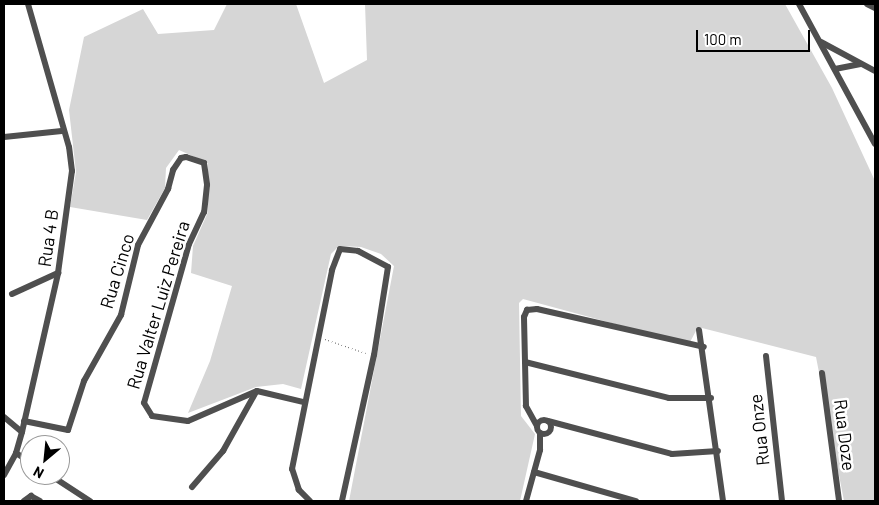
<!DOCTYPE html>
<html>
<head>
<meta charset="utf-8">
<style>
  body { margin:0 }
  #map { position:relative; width:879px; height:505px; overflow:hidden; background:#fff; font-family:Barlow,sans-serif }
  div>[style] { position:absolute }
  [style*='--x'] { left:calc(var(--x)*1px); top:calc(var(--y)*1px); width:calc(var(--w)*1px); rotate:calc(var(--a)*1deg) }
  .green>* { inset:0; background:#d6d6d6 }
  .path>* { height:1px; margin-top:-0.5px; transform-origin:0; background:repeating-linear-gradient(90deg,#717171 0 1px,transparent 0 3.5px) }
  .minor>* { height:6px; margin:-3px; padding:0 3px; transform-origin:3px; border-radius:3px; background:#4f4f4f }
  .minor>.ring { margin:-3px; padding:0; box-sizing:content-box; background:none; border:6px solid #4f4f4f; border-radius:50% }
  span { translate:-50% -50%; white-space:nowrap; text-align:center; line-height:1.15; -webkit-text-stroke:5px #fff; paint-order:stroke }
  .street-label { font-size:18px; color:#000 }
  .frame { position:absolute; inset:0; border:5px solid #000; pointer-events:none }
  .north { position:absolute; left:20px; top:435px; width:50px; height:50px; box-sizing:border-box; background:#fff; border:1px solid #999; border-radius:50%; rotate:208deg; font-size:14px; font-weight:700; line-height:20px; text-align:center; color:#000 }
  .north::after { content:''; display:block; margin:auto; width:18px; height:22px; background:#000; clip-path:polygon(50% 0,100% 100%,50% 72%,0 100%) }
  .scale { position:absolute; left:696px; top:30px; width:114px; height:22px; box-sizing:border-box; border:2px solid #000; border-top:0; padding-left:6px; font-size:15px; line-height:18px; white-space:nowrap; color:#000; -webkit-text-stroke:4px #fff; paint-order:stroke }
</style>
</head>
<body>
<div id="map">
  <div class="green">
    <i style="clip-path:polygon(227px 4px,296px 4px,324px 83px,367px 60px,365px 4px,785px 4px,832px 88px,875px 181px,875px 501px,844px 501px,816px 357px,698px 327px,689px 344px,523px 299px,519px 303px,521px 416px,535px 434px,520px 501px,349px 501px,394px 266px,381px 254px,361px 247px,339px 246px,331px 254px,301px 389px,283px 384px,256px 387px,188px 413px,210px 361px,232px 286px,191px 273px,193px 246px,208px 212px,208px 163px,179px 150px,166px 168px,165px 188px,147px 220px,70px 207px,76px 172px,69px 110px,84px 37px,143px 9px,158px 34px,214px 30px)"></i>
  </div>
  <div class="path">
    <i style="--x:325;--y:339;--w:43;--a:18.9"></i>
  </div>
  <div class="minor">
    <i style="--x:799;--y:4;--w:159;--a:61.5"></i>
    <i style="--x:867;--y:4;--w:9;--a:27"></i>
    <i style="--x:821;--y:42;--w:61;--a:28.2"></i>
    <i style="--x:835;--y:69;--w:26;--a:-11"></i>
    <i style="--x:4;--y:137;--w:58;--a:-5.9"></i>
    <i style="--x:12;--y:294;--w:51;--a:-24.5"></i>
    <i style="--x:699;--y:330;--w:173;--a:82"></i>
    <i style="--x:766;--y:356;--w:146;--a:83.7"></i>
    <i style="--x:525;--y:362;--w:148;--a:14"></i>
    <i style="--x:669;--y:398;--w:42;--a:0"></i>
    <i style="--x:822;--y:373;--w:129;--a:82.4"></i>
    <i style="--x:4;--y:417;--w:23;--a:40"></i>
    <i class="ring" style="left:537px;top:420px;width:8px;height:8px"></i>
    <i style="--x:24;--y:421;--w:45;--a:11.6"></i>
    <i style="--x:68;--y:430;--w:52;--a:-71.9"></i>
    <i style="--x:84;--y:381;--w:76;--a:-60.7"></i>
    <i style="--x:121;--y:315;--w:72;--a:-76.3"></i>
    <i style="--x:138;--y:245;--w:64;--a:-61.8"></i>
    <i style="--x:168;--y:189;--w:20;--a:-75"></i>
    <i style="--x:173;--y:170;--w:14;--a:-56"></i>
    <i style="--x:181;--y:158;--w:5;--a:-11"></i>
    <i style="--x:186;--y:157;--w:19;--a:18"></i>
    <i style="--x:204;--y:163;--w:22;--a:82"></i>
    <i style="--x:207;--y:185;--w:27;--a:96"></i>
    <i style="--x:204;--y:212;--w:35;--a:115"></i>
    <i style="--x:189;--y:244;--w:165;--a:105.8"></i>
    <i style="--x:144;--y:403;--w:15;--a:58"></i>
    <i style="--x:152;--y:416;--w:36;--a:8"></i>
    <i style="--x:188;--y:421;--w:75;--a:-23.5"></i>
    <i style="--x:257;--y:391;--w:47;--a:13.4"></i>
    <i style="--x:548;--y:421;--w:128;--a:14.9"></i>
    <i style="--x:672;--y:454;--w:46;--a:-3.7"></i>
    <i style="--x:537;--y:426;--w:23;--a:-119"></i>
    <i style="--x:526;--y:406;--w:89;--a:-91.3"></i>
    <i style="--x:524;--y:317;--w:8;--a:-67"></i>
    <i style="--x:527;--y:310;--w:10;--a:-6"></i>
    <i style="--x:537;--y:309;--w:171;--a:12.8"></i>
    <i style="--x:16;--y:453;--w:17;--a:33"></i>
    <i style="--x:534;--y:472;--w:106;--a:15.9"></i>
    <i style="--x:4;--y:475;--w:25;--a:-61"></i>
    <i style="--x:16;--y:453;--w:22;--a:-74"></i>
    <i style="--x:22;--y:432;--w:163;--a:-77.2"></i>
    <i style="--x:58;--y:273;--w:103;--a:-82.2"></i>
    <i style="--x:72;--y:171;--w:24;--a:-97"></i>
    <i style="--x:69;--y:147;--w:149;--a:-106"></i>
    <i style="--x:50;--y:475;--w:48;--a:33"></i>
    <i style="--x:192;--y:487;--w:48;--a:-49.3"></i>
    <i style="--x:223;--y:451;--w:68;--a:-60.8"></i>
    <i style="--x:24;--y:501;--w:9;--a:-36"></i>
    <i style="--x:31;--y:496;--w:10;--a:29"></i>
    <i style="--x:310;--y:501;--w:16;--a:-135"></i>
    <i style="--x:299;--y:490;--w:22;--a:-108"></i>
    <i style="--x:292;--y:469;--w:203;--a:-78.6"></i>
    <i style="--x:332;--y:270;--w:22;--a:-69"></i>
    <i style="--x:340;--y:249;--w:18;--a:6"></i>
    <i style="--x:358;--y:251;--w:34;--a:28"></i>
    <i style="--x:388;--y:267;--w:89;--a:99"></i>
    <i style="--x:374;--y:355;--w:149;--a:102.4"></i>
    <i style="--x:526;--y:501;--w:53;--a:-74.6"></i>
    <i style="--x:540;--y:450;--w:17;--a:-90"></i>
  </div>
  <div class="street-label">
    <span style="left:48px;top:238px;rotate:-82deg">Rua 4 B</span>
    <span style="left:117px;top:271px;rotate:-73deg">Rua Cinco</span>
    <span style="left:158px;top:305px;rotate:-73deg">Rua Valter Luiz Pereira</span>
    <span style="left:759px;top:430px;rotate:-96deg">Rua Onze</span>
    <span style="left:845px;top:435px;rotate:83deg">Rua Doze</span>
  </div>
  <div class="frame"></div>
  <div class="north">N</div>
  <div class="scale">100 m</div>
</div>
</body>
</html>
